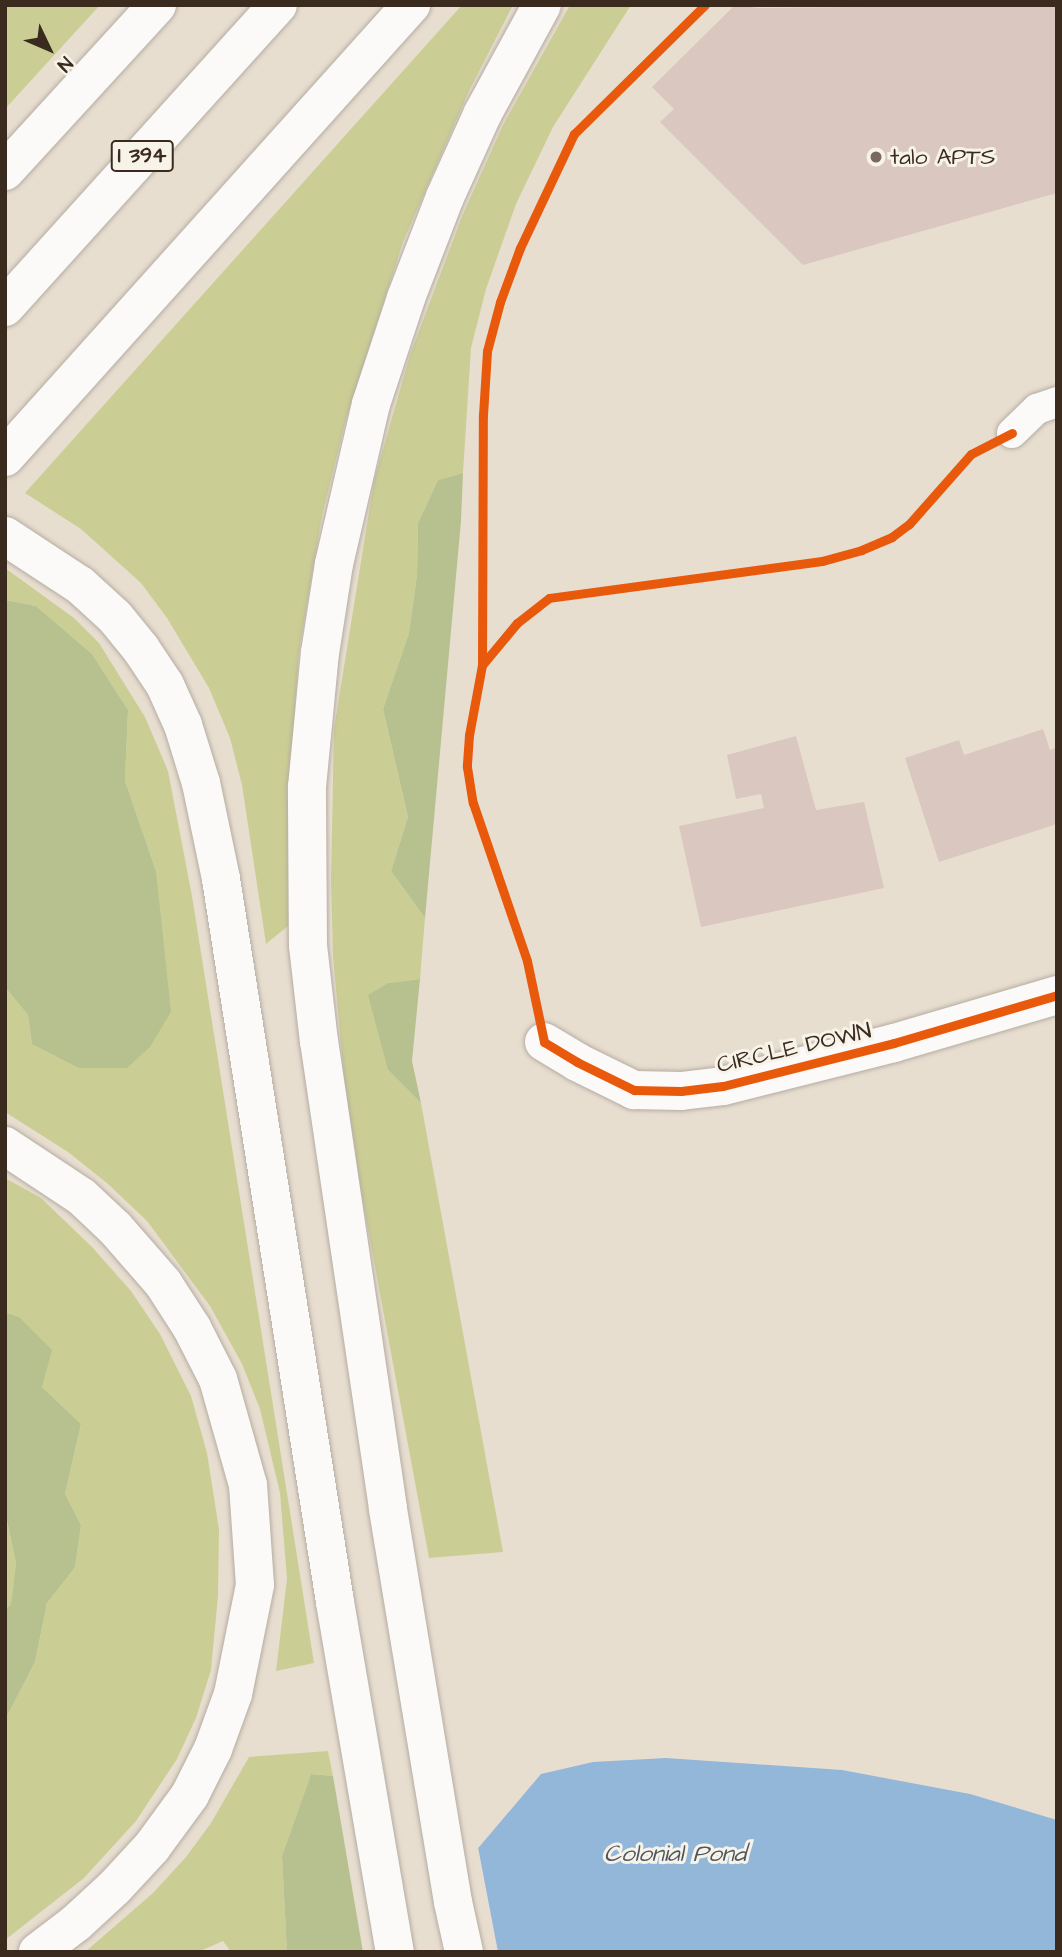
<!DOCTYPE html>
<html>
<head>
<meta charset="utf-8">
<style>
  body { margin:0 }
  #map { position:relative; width:1062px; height:1957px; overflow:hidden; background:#e8ded0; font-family:"Architects Daughter",sans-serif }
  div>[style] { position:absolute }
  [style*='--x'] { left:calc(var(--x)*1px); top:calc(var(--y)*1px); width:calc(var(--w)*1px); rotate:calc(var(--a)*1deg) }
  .green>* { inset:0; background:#cbce94 }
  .forest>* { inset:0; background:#b7c08f }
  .water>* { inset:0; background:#93b7d9 }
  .pier>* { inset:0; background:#e8ded0 }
  .building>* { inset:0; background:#d9c7c0 }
  .roads { filter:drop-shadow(0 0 2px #b5ada3) drop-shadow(0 0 2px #b5ada3) }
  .lane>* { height:30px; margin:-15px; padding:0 15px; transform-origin:15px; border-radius:15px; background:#fcfaf8 }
  .street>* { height:38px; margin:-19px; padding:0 19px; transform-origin:19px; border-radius:19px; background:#fcfaf8 }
  .highway>* { height:38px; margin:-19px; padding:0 19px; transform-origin:19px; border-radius:19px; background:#fcfaf8 }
  .cycleway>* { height:9px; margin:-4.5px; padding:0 4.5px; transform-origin:4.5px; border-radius:4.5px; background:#e8590c }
  .dots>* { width:19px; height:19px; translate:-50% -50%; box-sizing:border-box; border:4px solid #f7f3e8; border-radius:50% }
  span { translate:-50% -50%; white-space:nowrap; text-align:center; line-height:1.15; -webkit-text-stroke:6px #f7f3e8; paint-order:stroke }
  .shield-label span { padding:2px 5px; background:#f7f3e8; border:2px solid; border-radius:5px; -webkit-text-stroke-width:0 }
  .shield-label { font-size:21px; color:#3b2a1e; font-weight:700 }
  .poi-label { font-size:23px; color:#3b2a1e }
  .left { translate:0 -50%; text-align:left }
  .street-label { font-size:23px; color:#3b2a1e }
  .water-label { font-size:24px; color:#4d5561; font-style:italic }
  .frame { position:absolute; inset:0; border:7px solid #3b2a1e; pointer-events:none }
  .north { position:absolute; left:14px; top:14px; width:70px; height:70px; -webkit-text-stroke:5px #f7f3e8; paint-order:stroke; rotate:134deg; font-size:19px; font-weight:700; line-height:28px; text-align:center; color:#3b2a1e }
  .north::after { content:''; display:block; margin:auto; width:24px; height:32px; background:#3b2a1e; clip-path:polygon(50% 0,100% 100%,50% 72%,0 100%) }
</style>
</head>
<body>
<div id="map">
  <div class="green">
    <i style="clip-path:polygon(5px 5px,100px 5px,5px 109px)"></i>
    <i style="clip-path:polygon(462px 5px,513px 5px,469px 91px,403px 242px,345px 423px,322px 516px,299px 651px,288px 807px,288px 926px,266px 944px,242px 785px,230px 738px,209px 688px,167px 618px,141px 583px,81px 529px,25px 493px)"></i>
    <i style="clip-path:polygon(570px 5px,631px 5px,553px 127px,516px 204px,486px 289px,471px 348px,463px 473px,438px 480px,418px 523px,417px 575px,409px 633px,383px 709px,408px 817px,391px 871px,425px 918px,420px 979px,388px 983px,388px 1070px,421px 1103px,503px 1552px,429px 1558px,361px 1191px,344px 1077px,333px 956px,331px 880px,334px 729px,374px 481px,410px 355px,463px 214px,503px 125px)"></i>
    <i style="clip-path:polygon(5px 568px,74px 618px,99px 643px,145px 717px,168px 771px,192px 896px,314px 1663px,276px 1671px,287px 1579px,280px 1493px,260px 1409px,242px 1364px,210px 1306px,147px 1221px,108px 1184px,68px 1152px,5px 1112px,5px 987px,28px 1015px,32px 1044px,156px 871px,125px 781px,128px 710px,92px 654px,36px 606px,5px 600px)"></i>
    <i style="clip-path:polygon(5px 1178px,41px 1198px,92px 1247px,131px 1291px,160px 1334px,191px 1396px,207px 1453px,219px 1529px,218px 1596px,211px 1670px,196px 1718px,177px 1759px,136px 1821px,84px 1878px,5px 1940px,5px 1720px,35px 1662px,47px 1603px,75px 1566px,81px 1525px,65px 1494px,81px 1424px,42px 1387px,19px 1317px,5px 1312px)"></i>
    <i style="clip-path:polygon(5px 1511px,16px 1563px,11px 1604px,5px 1610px)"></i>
    <i style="clip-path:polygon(328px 1751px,333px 1776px,311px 1774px,282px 1856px,287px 1952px,231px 1952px,223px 1941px,198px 1952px,85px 1952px,153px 1893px,186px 1857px,211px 1823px,249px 1757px)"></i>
  </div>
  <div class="forest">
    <i style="clip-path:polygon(463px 473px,461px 521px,425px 918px,391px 871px,408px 817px,383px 709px,409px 633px,417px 575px,418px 523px,438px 480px)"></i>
    <i style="clip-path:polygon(5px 600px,36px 606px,92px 654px,128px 710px,125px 781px,156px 871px,171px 1012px,150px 1047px,127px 1068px,79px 1068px,32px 1044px,28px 1015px,5px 987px)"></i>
    <i style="clip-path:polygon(420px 979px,412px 1061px,421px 1103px,388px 1070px,368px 995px,388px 983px)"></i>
    <i style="clip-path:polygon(5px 1312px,19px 1317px,52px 1350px,42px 1387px,81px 1424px,65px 1494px,81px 1525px,75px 1567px,47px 1603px,35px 1662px,5px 1720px,5px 1610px,11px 1604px,16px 1563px,5px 1511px)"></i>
    <i style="clip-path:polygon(311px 1774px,333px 1776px,363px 1952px,287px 1952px,282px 1856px)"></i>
  </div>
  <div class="water">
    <i style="clip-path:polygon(666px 1758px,842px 1770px,970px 1794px,1057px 1820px,1057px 1952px,405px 1952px,441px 1892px,541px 1774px,593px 1762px)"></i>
  </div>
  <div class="pier">
    <i style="clip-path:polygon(477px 1842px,498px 1952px,401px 1952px,438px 1890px)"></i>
  </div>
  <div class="building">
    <i style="clip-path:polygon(735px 5px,758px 8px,1057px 5px,1057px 193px,803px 265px,660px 122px,674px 109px,652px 87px)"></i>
    <i style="clip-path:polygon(1043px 729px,1050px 750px,1057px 747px,1057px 824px,939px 862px,905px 758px,959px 740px,964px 755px)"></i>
    <i style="clip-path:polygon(796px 736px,816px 810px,864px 802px,884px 888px,701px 927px,679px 826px,764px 808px,761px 794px,736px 799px,727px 755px)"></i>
  </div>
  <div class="roads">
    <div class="lane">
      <i style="--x:1012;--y:433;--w:35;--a:-44"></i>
      <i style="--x:1037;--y:409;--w:21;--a:-19"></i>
    </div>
    <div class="street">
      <i style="--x:544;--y:1042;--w:39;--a:31"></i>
      <i style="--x:577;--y:1062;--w:64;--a:26.2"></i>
      <i style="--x:634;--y:1090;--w:47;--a:1.2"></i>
      <i style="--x:681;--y:1091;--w:42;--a:-6.8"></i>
      <i style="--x:723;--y:1086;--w:176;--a:-14.1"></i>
      <i style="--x:894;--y:1043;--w:170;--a:-16.4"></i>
    </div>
    <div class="highway">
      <i style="--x:5;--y:171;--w:225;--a:-47.5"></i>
      <i style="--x:5;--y:307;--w:407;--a:-47.9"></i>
      <i style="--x:5;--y:457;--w:608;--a:-48.07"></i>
      <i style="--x:5;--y:536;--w:90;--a:33.2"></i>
      <i style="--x:80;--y:585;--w:47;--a:42.4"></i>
      <i style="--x:115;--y:617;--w:41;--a:50.9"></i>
      <i style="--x:141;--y:649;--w:43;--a:56.3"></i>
      <i style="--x:165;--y:685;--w:44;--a:65.8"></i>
      <i style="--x:183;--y:725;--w:61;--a:72.8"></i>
      <i style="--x:201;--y:783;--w:98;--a:78.2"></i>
      <i style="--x:221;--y:879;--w:732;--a:81.04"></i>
      <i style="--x:335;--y:1602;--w:355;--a:80.3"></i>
      <i style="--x:5;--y:1146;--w:92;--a:33.5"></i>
      <i style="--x:82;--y:1197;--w:45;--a:43.2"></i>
      <i style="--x:115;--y:1228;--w:73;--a:48.9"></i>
      <i style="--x:163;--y:1283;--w:54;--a:57.2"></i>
      <i style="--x:192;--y:1328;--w:57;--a:63"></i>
      <i style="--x:218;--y:1379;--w:110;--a:74.2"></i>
      <i style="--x:248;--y:1485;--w:100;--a:86"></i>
      <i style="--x:255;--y:1585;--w:111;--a:101.4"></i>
      <i style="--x:233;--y:1694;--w:59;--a:110"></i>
      <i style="--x:213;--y:1749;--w:51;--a:116.6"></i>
      <i style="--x:190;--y:1795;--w:64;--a:126.2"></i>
      <i style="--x:152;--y:1847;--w:56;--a:132.8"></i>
      <i style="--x:114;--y:1888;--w:52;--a:137.4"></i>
      <i style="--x:76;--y:1923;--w:48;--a:142.7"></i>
      <i style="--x:464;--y:1952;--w:51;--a:-102.4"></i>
      <i style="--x:453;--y:1902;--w:399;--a:-99.4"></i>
      <i style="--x:388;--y:1508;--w:471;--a:-98.4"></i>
      <i style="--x:319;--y:1042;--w:98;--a:-96.5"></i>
      <i style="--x:308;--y:945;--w:158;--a:-90.4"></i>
      <i style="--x:307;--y:787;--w:135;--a:-84.5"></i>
      <i style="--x:320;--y:653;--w:90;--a:-81.1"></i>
      <i style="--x:334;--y:564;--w:164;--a:-77"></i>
      <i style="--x:371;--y:404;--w:112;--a:-71.7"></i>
      <i style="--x:406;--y:298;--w:108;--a:-68.9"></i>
      <i style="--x:445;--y:197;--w:92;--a:-65.7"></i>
      <i style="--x:483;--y:113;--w:123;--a:-61.4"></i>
    </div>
  </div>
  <div class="cycleway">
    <i style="--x:1012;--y:433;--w:46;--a:152.9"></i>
    <i style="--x:971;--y:454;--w:94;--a:131.5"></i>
    <i style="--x:909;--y:524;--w:21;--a:143"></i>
    <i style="--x:892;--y:537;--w:33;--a:157"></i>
    <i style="--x:862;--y:550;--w:41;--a:164.6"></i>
    <i style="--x:822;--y:561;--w:275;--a:172.3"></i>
    <i style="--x:549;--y:598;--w:41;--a:142"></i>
    <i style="--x:517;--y:623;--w:55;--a:129.8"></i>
    <i style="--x:482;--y:665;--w:71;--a:100.5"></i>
    <i style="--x:469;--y:735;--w:32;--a:94"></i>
    <i style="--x:467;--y:767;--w:36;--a:81"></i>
    <i style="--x:473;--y:803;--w:167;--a:71.1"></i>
    <i style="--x:527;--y:961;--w:83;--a:78.1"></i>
    <i style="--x:544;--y:1042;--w:39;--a:31"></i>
    <i style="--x:577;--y:1062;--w:64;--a:26.2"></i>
    <i style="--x:634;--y:1090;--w:47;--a:1.2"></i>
    <i style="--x:681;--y:1091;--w:42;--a:-6.8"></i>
    <i style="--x:723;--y:1086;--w:176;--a:-14.1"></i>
    <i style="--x:894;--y:1043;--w:170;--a:-16.4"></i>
    <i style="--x:482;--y:665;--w:250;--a:-89.8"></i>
    <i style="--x:483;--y:415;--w:64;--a:-86.4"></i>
    <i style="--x:487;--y:351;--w:51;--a:-75.1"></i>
    <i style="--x:500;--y:302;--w:58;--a:-69.7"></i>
    <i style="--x:520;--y:248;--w:126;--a:-64.7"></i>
    <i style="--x:574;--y:134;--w:184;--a:-44.6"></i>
  </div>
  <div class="dots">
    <i style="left:876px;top:157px;background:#78695c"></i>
  </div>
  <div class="shield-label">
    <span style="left:142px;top:156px">I 394</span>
  </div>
  <div class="poi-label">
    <span class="left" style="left:890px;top:157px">talo APTS</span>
  </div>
  <div class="street-label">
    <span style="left:794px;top:1048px;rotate:-13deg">CIRCLE DOWN</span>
  </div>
  <div class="water-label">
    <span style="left:675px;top:1855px">Colonial Pond</span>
  </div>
  <div class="frame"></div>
  <div class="north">N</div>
</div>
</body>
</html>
